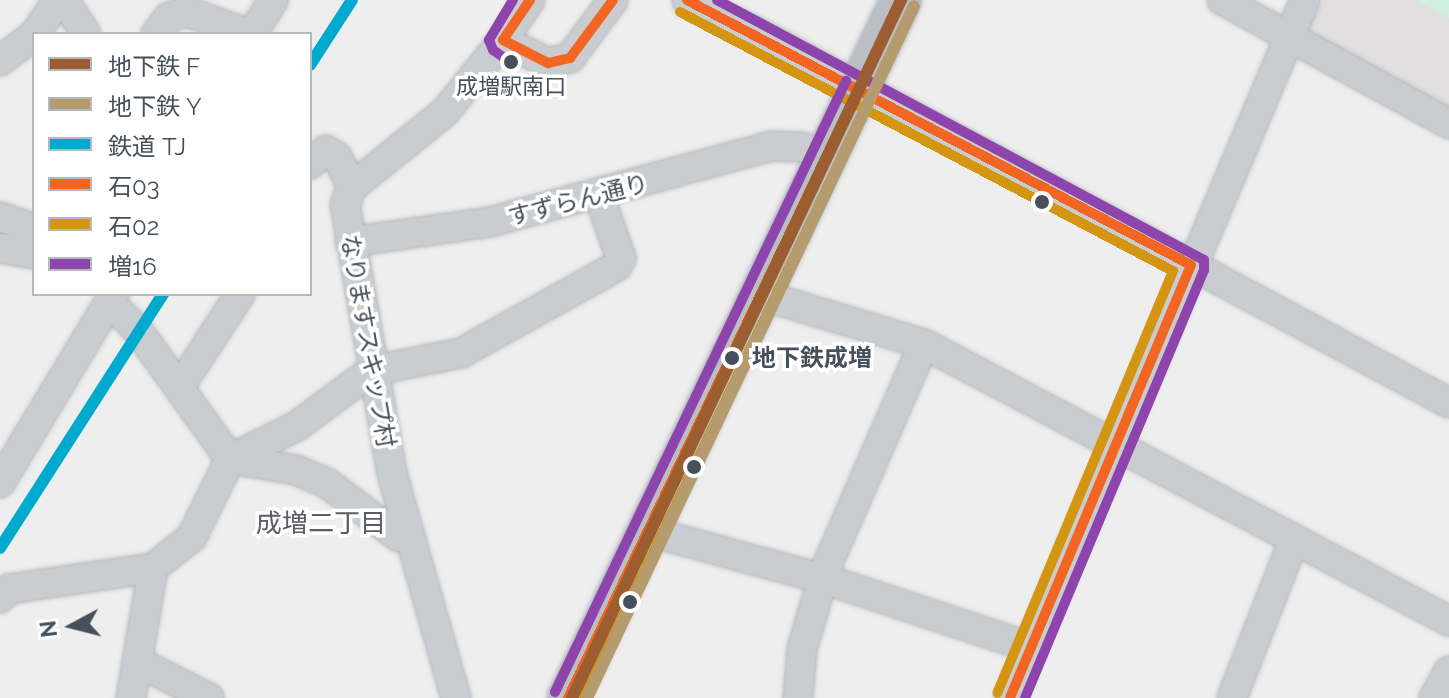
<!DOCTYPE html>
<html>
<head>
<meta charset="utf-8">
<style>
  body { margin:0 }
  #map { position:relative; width:1449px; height:698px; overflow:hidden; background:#efeeee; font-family:Raleway,"Noto Sans JP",sans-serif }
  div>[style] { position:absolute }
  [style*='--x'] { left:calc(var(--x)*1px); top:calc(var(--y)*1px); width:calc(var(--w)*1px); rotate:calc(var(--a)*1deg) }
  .education>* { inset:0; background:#e1dfe0 }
  .green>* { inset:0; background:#d1efdd }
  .roads { filter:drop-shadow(0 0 2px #b3b8be) drop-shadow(0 0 2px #b3b8be) }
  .minor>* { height:28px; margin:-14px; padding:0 14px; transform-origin:14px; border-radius:14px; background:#cacdcf }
  .highway>* { height:40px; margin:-20px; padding:0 20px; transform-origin:20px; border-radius:20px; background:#babfc5 }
  .bus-1>* { height:10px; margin:-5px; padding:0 5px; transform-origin:5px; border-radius:5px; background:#f26522 }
  .bus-2>* { height:10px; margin:-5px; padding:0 5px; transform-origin:5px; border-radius:5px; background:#d39512 }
  .bus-3>* { height:10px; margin:-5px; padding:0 5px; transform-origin:5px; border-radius:5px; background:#8e44ad }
  .rail-1>* { height:12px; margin:-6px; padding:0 6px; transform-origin:6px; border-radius:6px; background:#00a9ce }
  .metro-1>* { height:12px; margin:-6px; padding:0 6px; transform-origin:6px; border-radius:6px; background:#9c5e31 }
  .metro-2>* { height:12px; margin:-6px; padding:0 6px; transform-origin:6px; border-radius:6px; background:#b59c6e }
  .dots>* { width:22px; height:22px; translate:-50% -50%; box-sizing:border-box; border:4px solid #fff; border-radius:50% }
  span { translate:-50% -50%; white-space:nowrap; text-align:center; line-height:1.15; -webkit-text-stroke:7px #fff; paint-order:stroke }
  .bus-label { font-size:22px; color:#45505b }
  .street-label { font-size:24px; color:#45505b }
  .stop-label { font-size:24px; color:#45505b; font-weight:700 }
  .left { translate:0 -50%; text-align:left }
  .neighbourhood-label { font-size:26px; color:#5a5d62 }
  .legend { position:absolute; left:32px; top:32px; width:280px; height:264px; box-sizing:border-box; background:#fff; border:2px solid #b5b9bd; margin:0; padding:10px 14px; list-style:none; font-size:24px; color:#45505b }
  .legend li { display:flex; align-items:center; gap:16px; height:40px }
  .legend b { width:40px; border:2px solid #b5b9bd }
  .north { position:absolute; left:32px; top:586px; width:80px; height:80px; -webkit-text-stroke:6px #fff; paint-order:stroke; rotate:263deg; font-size:22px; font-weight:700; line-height:32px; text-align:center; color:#45505b }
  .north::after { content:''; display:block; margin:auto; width:28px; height:36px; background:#45505b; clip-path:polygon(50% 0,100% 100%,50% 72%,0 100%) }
</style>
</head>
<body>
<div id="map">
  <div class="education">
    <i style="clip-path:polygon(1323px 0,1449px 0,1449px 110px,1305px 33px)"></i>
  </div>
  <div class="green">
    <i style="clip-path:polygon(1449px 0,1449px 18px,1418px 2px,1419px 0)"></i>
  </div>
  <div class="roads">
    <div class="minor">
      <i style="--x:64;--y:0;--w:40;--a:57.1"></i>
      <i style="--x:530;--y:0;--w:48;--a:124"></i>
      <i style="--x:503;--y:40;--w:51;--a:27.1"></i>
      <i style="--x:548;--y:63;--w:23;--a:-13"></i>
      <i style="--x:570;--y:58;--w:72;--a:-53.4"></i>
      <i style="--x:687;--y:0;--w:77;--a:24.6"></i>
      <i style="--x:757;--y:32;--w:785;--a:28.2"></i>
      <i style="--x:1222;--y:0;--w:259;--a:28.6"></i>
      <i style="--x:35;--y:34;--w:41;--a:-55.9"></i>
      <i style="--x:156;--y:34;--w:21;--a:-53"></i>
      <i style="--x:169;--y:17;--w:20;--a:-15"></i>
      <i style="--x:188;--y:12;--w:64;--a:20.1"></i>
      <i style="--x:252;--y:34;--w:40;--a:-58"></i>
      <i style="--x:0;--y:61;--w:43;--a:-37.4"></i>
      <i style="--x:310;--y:164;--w:21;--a:-41"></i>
      <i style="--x:326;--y:150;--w:13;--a:32"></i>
      <i style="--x:337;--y:157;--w:34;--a:63"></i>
      <i style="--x:0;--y:217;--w:36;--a:19"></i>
      <i style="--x:350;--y:242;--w:141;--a:-8.1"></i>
      <i style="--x:490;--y:222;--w:291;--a:-15.1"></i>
      <i style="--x:771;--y:146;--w:32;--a:2"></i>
      <i style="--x:0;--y:248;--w:35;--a:10"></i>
      <i style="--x:761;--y:295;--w:170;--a:16.7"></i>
      <i style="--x:924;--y:344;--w:594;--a:27.82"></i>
      <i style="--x:111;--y:304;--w:35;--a:44"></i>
      <i style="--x:136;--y:328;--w:161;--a:54.3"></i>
      <i style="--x:230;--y:459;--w:75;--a:-26.2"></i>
      <i style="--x:297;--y:426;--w:92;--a:-36.6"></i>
      <i style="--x:371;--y:371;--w:92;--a:-11.3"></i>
      <i style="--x:461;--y:353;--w:179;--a:-29.1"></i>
      <i style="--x:617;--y:266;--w:9;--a:-63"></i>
      <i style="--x:621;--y:258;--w:66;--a:-109.5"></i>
      <i style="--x:179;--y:388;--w:112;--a:-57"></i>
      <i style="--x:0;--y:483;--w:221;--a:-58.9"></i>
      <i style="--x:647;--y:531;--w:183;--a:15.2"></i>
      <i style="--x:824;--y:579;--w:217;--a:18.3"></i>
      <i style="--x:0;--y:598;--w:13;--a:-45"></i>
      <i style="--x:9;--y:589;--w:146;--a:-8.3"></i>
      <i style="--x:153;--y:568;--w:50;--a:-38.5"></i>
      <i style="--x:192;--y:537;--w:87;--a:-64"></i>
      <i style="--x:230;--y:459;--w:67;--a:9.5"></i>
      <i style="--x:296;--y:470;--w:34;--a:23"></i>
      <i style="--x:327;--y:483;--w:90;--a:36.9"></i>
      <i style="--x:399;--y:537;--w:9;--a:-13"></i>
      <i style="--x:138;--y:662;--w:80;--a:26.9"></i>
      <i style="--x:131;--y:698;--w:132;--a:-80.4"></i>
      <i style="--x:456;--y:698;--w:234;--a:-105.9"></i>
      <i style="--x:392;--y:473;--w:272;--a:-99.9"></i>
      <i style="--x:345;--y:205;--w:19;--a:-69"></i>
      <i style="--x:352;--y:187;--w:119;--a:-38.9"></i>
      <i style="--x:445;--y:112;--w:92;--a:-51.1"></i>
      <i style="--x:798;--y:698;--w:49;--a:-85.3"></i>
      <i style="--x:802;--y:649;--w:84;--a:-73.5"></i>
      <i style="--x:826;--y:568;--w:244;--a:-66.4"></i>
      <i style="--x:1010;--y:698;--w:758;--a:-67.09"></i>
      <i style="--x:1232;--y:698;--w:170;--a:-68.6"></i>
      <i style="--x:1434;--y:698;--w:31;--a:-61"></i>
    </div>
    <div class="highway">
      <i style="--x:568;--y:698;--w:773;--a:-64.5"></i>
    </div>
  </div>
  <div class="bus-1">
    <i style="--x:530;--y:0;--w:48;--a:124"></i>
    <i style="--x:503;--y:40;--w:51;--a:27.1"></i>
    <i style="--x:548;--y:63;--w:23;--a:-13"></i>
    <i style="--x:570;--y:58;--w:72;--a:-53.4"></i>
    <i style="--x:687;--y:0;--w:569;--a:27.74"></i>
    <i style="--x:1191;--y:265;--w:469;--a:112.7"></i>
    <i style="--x:568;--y:698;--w:773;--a:-64.5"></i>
  </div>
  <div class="bus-2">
    <i style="--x:680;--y:12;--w:557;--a:27.72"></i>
    <i style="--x:1173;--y:271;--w:457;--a:112.6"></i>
    <i style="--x:584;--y:698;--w:670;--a:-64.54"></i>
  </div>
  <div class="bus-3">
    <i style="--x:513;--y:0;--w:47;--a:121"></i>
    <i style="--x:489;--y:40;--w:11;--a:68"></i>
    <i style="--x:493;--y:50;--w:24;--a:35"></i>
    <i style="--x:717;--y:0;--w:552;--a:28.1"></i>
    <i style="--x:1204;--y:260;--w:10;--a:90"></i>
    <i style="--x:1204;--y:270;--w:464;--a:112.7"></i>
    <i style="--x:555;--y:692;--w:677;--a:-64.53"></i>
  </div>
  <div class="rail-1">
    <i style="--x:310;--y:65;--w:77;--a:-57.1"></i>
    <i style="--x:0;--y:548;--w:302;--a:-57.3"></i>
  </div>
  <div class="metro-1">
    <i style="--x:572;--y:698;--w:772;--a:-64.76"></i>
  </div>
  <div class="metro-2">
    <i style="--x:587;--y:698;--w:765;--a:-64.71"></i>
  </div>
  <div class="dots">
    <i style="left:511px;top:62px;background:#45505b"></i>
    <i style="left:1042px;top:202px;background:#45505b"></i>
    <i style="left:732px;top:358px;background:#45505b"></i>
    <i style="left:694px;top:467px;background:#45505b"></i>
    <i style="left:630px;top:602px;background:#45505b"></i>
  </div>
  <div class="bus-label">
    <span style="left:511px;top:87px">成増駅南口</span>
  </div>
  <div class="street-label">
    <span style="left:578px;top:200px;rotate:-14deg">すずらん通り</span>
    <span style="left:368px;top:341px;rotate:80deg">なりますスキップ村</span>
  </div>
  <div class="stop-label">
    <span class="left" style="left:752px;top:358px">地下鉄成増</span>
  </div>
  <div class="neighbourhood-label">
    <span style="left:321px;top:524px">成増二丁目</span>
  </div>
  <ul class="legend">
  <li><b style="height:10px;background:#9c5e31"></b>地下鉄 F</li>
  <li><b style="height:10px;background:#b59c6e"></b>地下鉄 Y</li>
  <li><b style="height:10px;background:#00a9ce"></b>鉄道 TJ</li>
  <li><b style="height:10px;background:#f26522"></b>石03</li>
  <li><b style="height:10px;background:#d39512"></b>石02</li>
  <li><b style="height:10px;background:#8e44ad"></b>増16</li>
  </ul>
  <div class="north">N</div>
</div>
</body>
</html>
